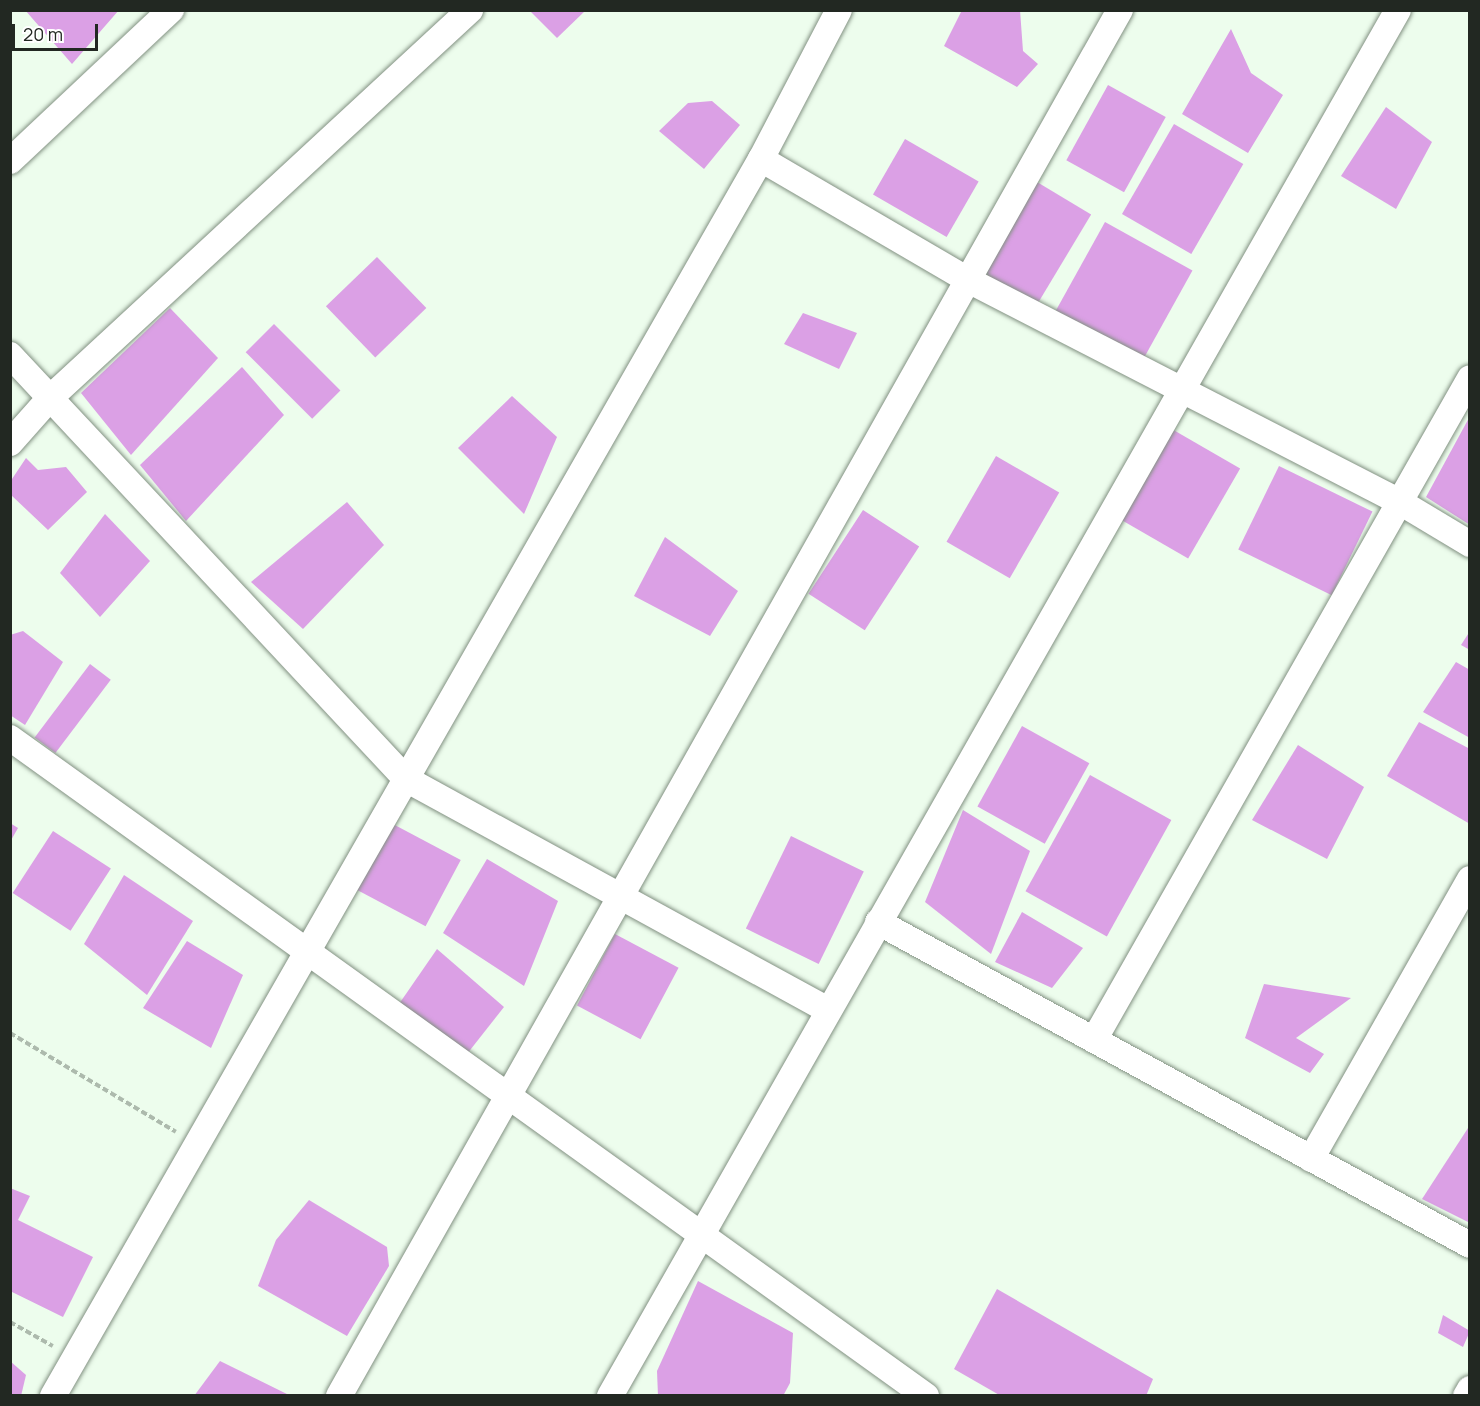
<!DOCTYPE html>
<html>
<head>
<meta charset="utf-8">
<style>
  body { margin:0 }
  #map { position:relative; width:1480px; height:1406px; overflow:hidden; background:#edfded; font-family:Manrope,sans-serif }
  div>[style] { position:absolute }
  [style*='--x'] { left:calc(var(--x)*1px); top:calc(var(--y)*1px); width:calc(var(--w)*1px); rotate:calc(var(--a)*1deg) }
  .building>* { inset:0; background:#dba0e5; transform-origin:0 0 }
  .path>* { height:4px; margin-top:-2px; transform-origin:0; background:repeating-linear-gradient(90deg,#adbaad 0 6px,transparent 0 9px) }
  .roads { filter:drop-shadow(0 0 2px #829182) drop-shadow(0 0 2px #829182) }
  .minor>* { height:26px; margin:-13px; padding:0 13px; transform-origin:13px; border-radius:13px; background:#fff }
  span { translate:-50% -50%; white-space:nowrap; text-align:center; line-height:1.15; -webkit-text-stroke:5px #fff; paint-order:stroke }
  .frame { position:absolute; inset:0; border:12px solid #222822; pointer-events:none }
  .scale { position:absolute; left:12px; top:24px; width:86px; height:27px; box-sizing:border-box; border:3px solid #222822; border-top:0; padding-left:8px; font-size:18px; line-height:21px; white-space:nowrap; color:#222822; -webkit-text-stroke:4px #fff; paint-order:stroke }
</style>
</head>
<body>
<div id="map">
  <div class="building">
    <i style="clip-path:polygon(25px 10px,119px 10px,72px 64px)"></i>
    <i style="clip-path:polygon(529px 10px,586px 10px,557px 38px)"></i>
    <i style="clip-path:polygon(962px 10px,1020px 10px,1023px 51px,1038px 64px,1017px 87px,944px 46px)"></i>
    <i style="clip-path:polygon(1231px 29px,1251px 73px,1283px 95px,1248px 153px,1182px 114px)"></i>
    <i style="left:1108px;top:85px;width:66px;height:86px;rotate:29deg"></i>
    <i style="clip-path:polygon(712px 101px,740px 125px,704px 169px,659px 131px,688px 103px)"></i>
    <i style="clip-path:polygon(1386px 107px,1432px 142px,1396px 209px,1341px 176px)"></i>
    <i style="left:1174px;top:124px;width:80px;height:104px;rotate:30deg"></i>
    <i style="left:905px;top:139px;width:85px;height:64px;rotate:30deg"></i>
    <i style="left:1032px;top:179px;width:69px;height:107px;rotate:31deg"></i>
    <i style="left:1105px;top:222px;width:100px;height:105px;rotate:29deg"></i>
    <i style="left:377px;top:257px;width:71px;height:71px;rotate:46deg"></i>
    <i style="clip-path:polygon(170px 308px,218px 358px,131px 455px,81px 393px)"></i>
    <i style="clip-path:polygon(803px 313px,857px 333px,839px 369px,784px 344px)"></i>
    <i style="left:274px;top:324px;width:94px;height:40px;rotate:45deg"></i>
    <i style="clip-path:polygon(242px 367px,284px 415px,186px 521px,140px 465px)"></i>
    <i style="clip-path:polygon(512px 396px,557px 437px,524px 514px,458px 448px)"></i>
    <i style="clip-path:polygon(1470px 416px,1470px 525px,1426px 497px)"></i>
    <i style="left:1170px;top:428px;width:81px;height:104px;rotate:30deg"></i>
    <i style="left:996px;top:456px;width:73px;height:99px;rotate:30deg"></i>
    <i style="clip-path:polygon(26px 458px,38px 470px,66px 467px,87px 492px,48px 530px,10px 494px,10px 482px)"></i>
    <i style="left:1279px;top:466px;width:104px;height:93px;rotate:26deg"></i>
    <i style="clip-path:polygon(347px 502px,384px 545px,303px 629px,251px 582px)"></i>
    <i style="left:863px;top:510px;width:67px;height:100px;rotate:33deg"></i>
    <i style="clip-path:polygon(105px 514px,150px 561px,100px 617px,60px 573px)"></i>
    <i style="clip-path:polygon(665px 537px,738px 591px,710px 636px,634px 596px)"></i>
    <i style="clip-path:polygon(23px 631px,63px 662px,25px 725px,10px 715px,10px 635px)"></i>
    <i style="clip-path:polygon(1470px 631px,1470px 650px,1461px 645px)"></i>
    <i style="clip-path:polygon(1456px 662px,1470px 670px,1470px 738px,1423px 712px)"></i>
    <i style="left:90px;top:664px;width:26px;height:92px;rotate:37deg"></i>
    <i style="clip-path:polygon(1419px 722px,1470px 749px,1470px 824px,1387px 776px)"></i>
    <i style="left:1022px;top:726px;width:77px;height:92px;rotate:29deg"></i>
    <i style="clip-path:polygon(1298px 745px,1364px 787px,1327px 859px,1252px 820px)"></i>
    <i style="left:1090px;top:775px;width:93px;height:133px;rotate:29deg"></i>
    <i style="clip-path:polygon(963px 810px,1030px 851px,991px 954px,925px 902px)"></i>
    <i style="clip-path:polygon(10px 823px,18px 828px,10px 842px)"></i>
    <i style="left:391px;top:823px;width:79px;height:75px;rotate:28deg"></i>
    <i style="left:53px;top:831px;width:69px;height:74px;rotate:33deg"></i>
    <i style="left:791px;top:836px;width:81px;height:103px;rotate:26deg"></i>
    <i style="clip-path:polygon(487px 859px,558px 901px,524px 986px,443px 933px)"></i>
    <i style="clip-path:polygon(124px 875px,193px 921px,147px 995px,84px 944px)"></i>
    <i style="clip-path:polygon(1022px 912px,1083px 948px,1052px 988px,995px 962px)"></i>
    <i style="left:615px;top:934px;width:72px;height:81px;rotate:28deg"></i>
    <i style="clip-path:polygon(187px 941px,243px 975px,211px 1048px,143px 1008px)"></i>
    <i style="clip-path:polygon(437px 949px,504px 1007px,467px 1054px,399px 1004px)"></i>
    <i style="clip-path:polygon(1264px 984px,1351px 998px,1296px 1038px,1324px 1054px,1310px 1073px,1245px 1038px)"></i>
    <i style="clip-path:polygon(1470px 1125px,1470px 1223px,1422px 1199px)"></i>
    <i style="clip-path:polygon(10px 1188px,30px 1196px,18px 1220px,93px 1257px,63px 1317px,10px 1291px)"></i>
    <i style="clip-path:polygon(309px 1200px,387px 1247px,389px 1266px,347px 1336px,258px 1286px,276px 1240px)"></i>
    <i style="clip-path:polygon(698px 1281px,793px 1333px,790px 1383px,783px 1396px,658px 1396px,657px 1371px)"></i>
    <i style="clip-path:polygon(997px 1289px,1153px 1379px,1146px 1396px,1001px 1396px,954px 1369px)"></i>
    <i style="clip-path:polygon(1443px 1315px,1470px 1331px,1463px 1347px,1438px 1333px)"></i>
    <i style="clip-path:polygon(10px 1361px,26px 1375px,21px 1396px,10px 1396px)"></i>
    <i style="clip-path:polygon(220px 1361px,291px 1396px,194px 1396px)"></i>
  </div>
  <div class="path">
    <i style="--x:10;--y:1033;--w:193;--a:30.8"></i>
    <i style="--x:10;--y:1322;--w:49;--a:29.2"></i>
  </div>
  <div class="roads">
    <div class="minor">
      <i style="--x:761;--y:159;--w:240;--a:30.3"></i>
      <i style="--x:968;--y:280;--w:486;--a:27.2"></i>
      <i style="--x:1400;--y:502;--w:82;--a:31"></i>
      <i style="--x:10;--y:161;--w:221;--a:-43.2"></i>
      <i style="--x:10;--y:355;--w:580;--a:46.96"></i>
      <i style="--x:406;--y:779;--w:481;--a:28.7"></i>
      <i style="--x:10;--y:443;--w:60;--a:-48.4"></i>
      <i style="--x:50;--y:398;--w:572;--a:-42.73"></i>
      <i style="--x:10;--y:738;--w:1128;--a:35.69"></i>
      <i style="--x:878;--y:922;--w:674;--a:28.62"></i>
      <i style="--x:1094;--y:1040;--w:761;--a:-60.4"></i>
      <i style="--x:1311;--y:1159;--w:322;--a:-60.4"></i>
      <i style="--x:53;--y:1396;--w:1425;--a:-60.22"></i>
      <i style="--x:761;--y:159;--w:168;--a:-62.4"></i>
      <i style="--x:339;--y:1396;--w:1591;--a:-60.6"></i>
      <i style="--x:610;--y:1396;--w:1594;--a:-60.38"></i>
      <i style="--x:1466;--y:1396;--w:8;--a:-60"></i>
    </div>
  </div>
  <div class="frame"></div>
  <div class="scale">20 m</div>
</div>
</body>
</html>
